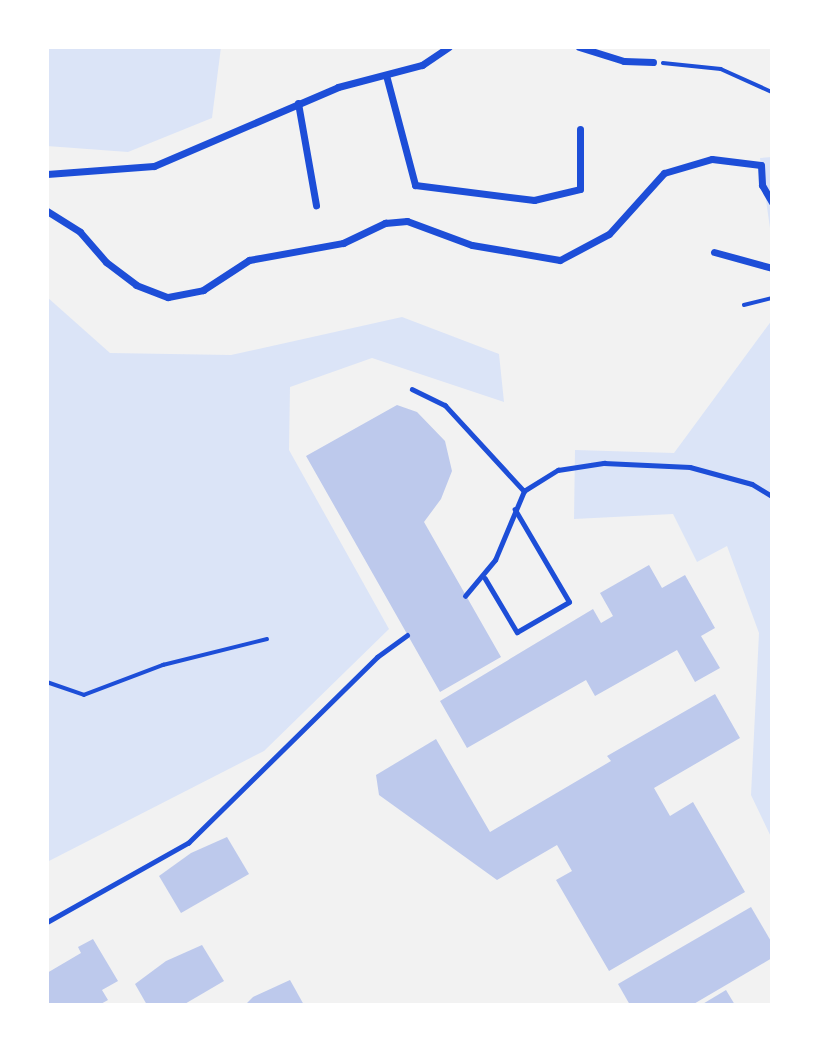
<!DOCTYPE html>
<html>
<head>
<meta charset="utf-8">
<style>
  body { margin:0 }
  #map { position:relative; width:819px; height:1052px; overflow:hidden; background:#f2f2f2; font-family:Literata,serif }
  div>[style] { position:absolute }
  [style*='--x'] { left:calc(var(--x)*1px); top:calc(var(--y)*1px); width:calc(var(--w)*1px); rotate:calc(var(--a)*1deg) }
  .green>* { inset:0; background:#dbe4f7 }
  .building>* { inset:0; background:#bdc9ec }
  .path>* { height:3.5px; margin:-1.75px; padding:0 1.75px; transform-origin:1.75px; border-radius:1.75px; background:#1d4ed8 }
  .service>* { height:4.5px; margin:-2.25px; padding:0 2.25px; transform-origin:2.25px; border-radius:2.25px; background:#1d4ed8 }
  .minor>* { height:7px; margin:-3.5px; padding:0 3.5px; transform-origin:3.5px; border-radius:3.5px; background:#1d4ed8 }
  span { translate:-50% -50%; white-space:nowrap; text-align:center; line-height:1.15; -webkit-text-stroke:7px #fff; paint-order:stroke }
  .frame { position:absolute; inset:0; border:49px solid #fff; pointer-events:none }
</style>
</head>
<body>
<div id="map">
  <div class="green">
    <i style="clip-path:polygon(47px 47px,221px 47px,212px 118px,128px 152px,47px 146px)"></i>
    <i style="clip-path:polygon(772px 157px,772px 242px,760px 158px)"></i>
    <i style="clip-path:polygon(47px 297px,110px 353px,231px 355px,402px 317px,499px 354px,504px 402px,372px 358px,290px 387px,289px 450px,389px 629px,264px 751px,47px 862px)"></i>
    <i style="clip-path:polygon(772px 320px,772px 839px,751px 795px,759px 633px,727px 546px,697px 562px,673px 514px,574px 519px,575px 450px,674px 453px)"></i>
  </div>
  <div class="building">
    <i style="clip-path:polygon(397px 405px,417px 412px,445px 441px,452px 471px,441px 499px,424px 522px,501px 657px,440px 692px,306px 456px)"></i>
    <i style="clip-path:polygon(649px 565px,662px 588px,685px 575px,715px 628px,701px 636px,720px 668px,695px 682px,677px 650px,595px 696px,586px 680px,467px 748px,440px 701px,593px 609px,601px 623px,613px 616px,600px 593px)"></i>
    <i style="clip-path:polygon(715px 694px,740px 738px,654px 788px,670px 816px,693px 802px,745px 892px,609px 971px,556px 880px,572px 871px,557px 845px,497px 880px,379px 795px,376px 775px,436px 739px,490px 832px,611px 761px,607px 756px)"></i>
    <i style="clip-path:polygon(227px 837px,249px 874px,181px 913px,159px 876px,191px 853px)"></i>
    <i style="clip-path:polygon(751px 907px,772px 943px,772px 958px,692px 1005px,630px 1005px,618px 984px)"></i>
    <i style="clip-path:polygon(93px 939px,118px 981px,102px 990px,108px 1000px,99px 1005px,47px 1005px,47px 973px,81px 953px,78px 947px)"></i>
    <i style="clip-path:polygon(202px 945px,224px 981px,183px 1005px,147px 1005px,135px 984px,166px 961px)"></i>
    <i style="clip-path:polygon(290px 980px,304px 1005px,245px 1005px,253px 997px)"></i>
    <i style="clip-path:polygon(726px 990px,735px 1005px,701px 1005px)"></i>
  </div>
  <div class="path">
    <i style="--x:663;--y:63;--w:58;--a:5.9"></i>
    <i style="--x:721;--y:69;--w:56;--a:24.3"></i>
    <i style="--x:744;--y:305;--w:29;--a:-14"></i>
    <i style="--x:47;--y:682;--w:39;--a:19"></i>
    <i style="--x:84;--y:695;--w:85;--a:-20.8"></i>
    <i style="--x:163;--y:665;--w:107;--a:-14"></i>
  </div>
  <div class="service">
    <i style="--x:412;--y:389;--w:37;--a:26"></i>
    <i style="--x:445;--y:405;--w:117;--a:47.4"></i>
    <i style="--x:485;--y:578;--w:63;--a:59.3"></i>
    <i style="--x:517;--y:632;--w:60;--a:-30"></i>
    <i style="--x:569;--y:602;--w:107;--a:-120.4"></i>
    <i style="--x:465;--y:596;--w:47;--a:-50.2"></i>
    <i style="--x:495;--y:560;--w:75;--a:-67.2"></i>
    <i style="--x:524;--y:491;--w:40;--a:-32"></i>
    <i style="--x:558;--y:470;--w:47;--a:-8.7"></i>
    <i style="--x:604;--y:463;--w:86;--a:2.7"></i>
    <i style="--x:690;--y:467;--w:64;--a:15.3"></i>
    <i style="--x:752;--y:484;--w:23;--a:31"></i>
    <i style="--x:47;--y:922;--w:162;--a:-29.3"></i>
    <i style="--x:188;--y:843;--w:265;--a:-44.5"></i>
    <i style="--x:377;--y:657;--w:37;--a:-36"></i>
  </div>
  <div class="minor">
    <i style="--x:579;--y:47;--w:47;--a:17.3"></i>
    <i style="--x:624;--y:61;--w:29;--a:2"></i>
    <i style="--x:386;--y:75;--w:114;--a:75.2"></i>
    <i style="--x:415;--y:185;--w:120;--a:7.2"></i>
    <i style="--x:534;--y:200;--w:47;--a:-13.4"></i>
    <i style="--x:580;--y:189;--w:60;--a:-90"></i>
    <i style="--x:298;--y:103;--w:104;--a:80"></i>
    <i style="--x:47;--y:174;--w:107;--a:-4.3"></i>
    <i style="--x:154;--y:166;--w:200;--a:-23.2"></i>
    <i style="--x:338;--y:87;--w:87;--a:-14.7"></i>
    <i style="--x:422;--y:65;--w:32;--a:-34"></i>
    <i style="--x:47;--y:211;--w:39;--a:32"></i>
    <i style="--x:80;--y:232;--w:40;--a:49"></i>
    <i style="--x:106;--y:262;--w:38;--a:37"></i>
    <i style="--x:136;--y:285;--w:34;--a:21"></i>
    <i style="--x:168;--y:297;--w:36;--a:-11"></i>
    <i style="--x:203;--y:290;--w:55;--a:-33.1"></i>
    <i style="--x:249;--y:260;--w:96;--a:-10.3"></i>
    <i style="--x:343;--y:243;--w:47;--a:-25.5"></i>
    <i style="--x:385;--y:223;--w:22;--a:-5"></i>
    <i style="--x:407;--y:221;--w:69;--a:20.3"></i>
    <i style="--x:472;--y:245;--w:89;--a:9.7"></i>
    <i style="--x:560;--y:260;--w:55;--a:-28"></i>
    <i style="--x:609;--y:234;--w:82;--a:-48"></i>
    <i style="--x:664;--y:173;--w:50;--a:-16.3"></i>
    <i style="--x:712;--y:159;--w:49;--a:7"></i>
    <i style="--x:761;--y:165;--w:20;--a:87"></i>
    <i style="--x:762;--y:185;--w:20;--a:60"></i>
    <i style="--x:714;--y:252;--w:60;--a:15.4"></i>
  </div>
  <div class="frame"></div>
</div>
</body>
</html>
